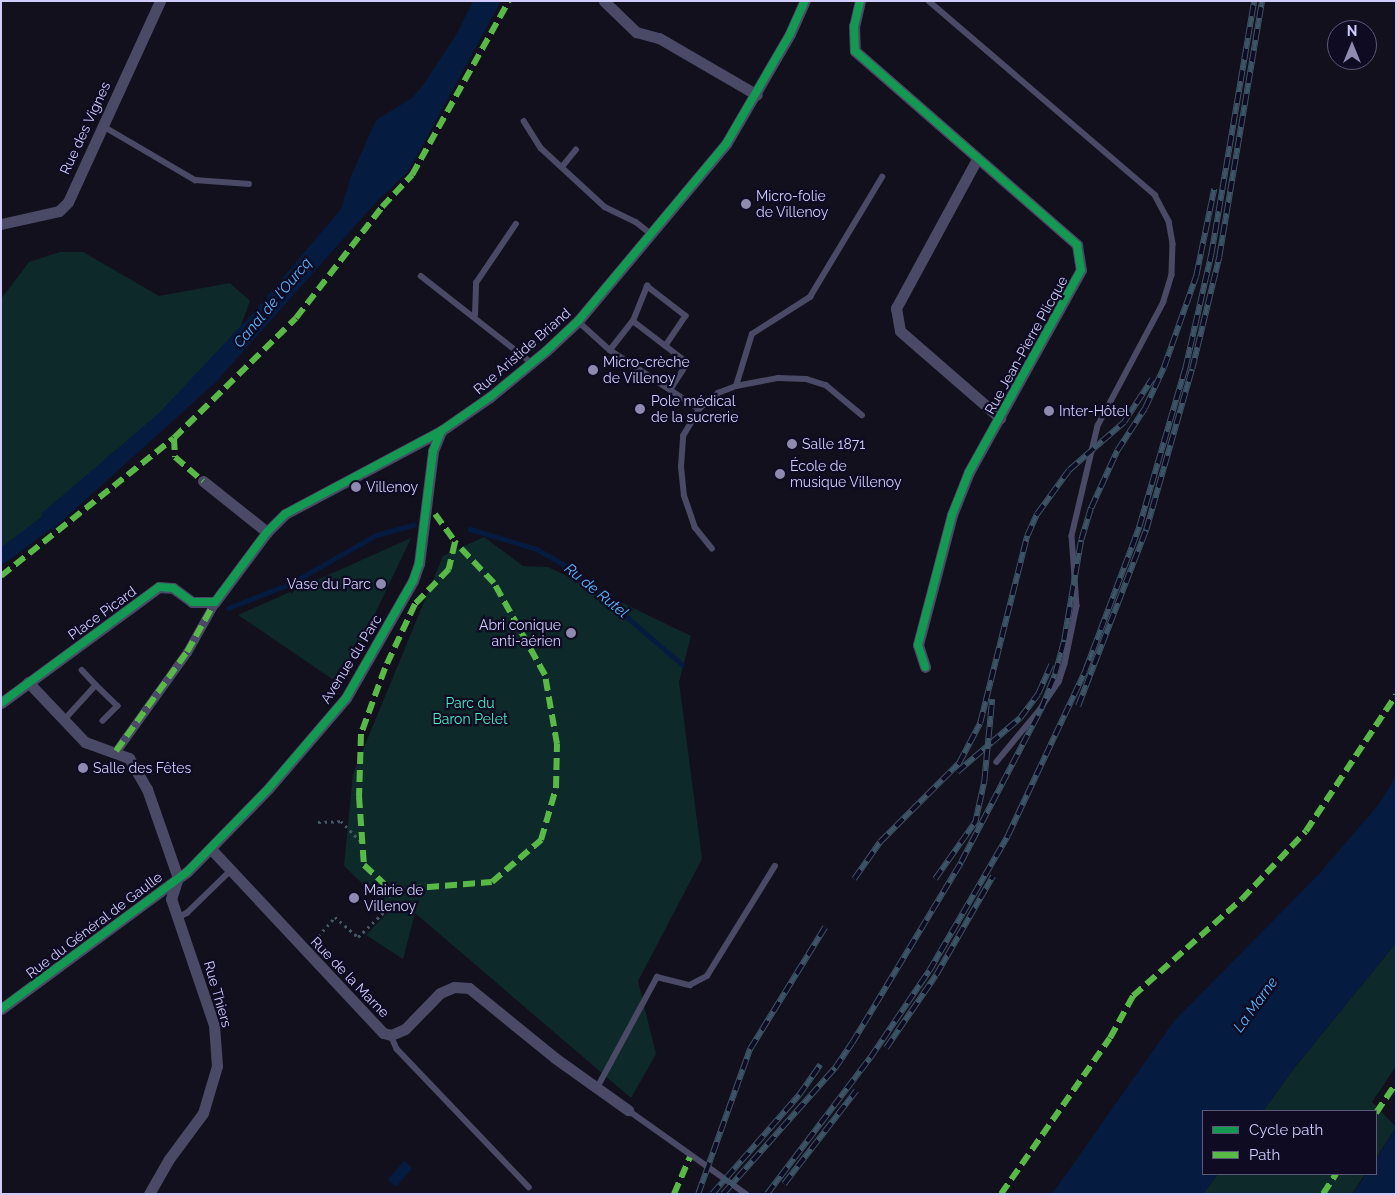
<!DOCTYPE html>
<html>
<head>
<meta charset="utf-8">
<style>
  body { margin:0 }
  #map { position:relative; width:1397px; height:1195px; overflow:hidden; background:#12101d; font-family:Raleway,sans-serif }
  div>[style] { position:absolute }
  [style*='--x'] { left:calc(var(--x)*1px); top:calc(var(--y)*1px); width:calc(var(--w)*1px); rotate:calc(var(--a)*1deg) }
  .green>* { inset:0; background:#0e2929 }
  .water>* { inset:0; background:#051b3f; transform-origin:0 0 }
  .stream>* { height:4.5px; margin:-2.25px; padding:0 2.25px; transform-origin:2.25px; border-radius:2.25px; background:#051b3f }
  .canal>* { height:15px; margin:-7.5px; padding:0 7.5px; transform-origin:7.5px; border-radius:7.5px; background:#051b3f }
  .path>* { height:2.5px; margin-top:-1.25px; transform-origin:0; background:repeating-linear-gradient(90deg,#445767 0 2.5px,transparent 0 6.5px) }
  .service>* { height:5.5px; margin:-2.75px; padding:0 2.75px; transform-origin:2.75px; border-radius:2.75px; background:#4a4a66 }
  .pedestrian>* { height:9px; margin:-4.5px; padding:0 4.5px; transform-origin:4.5px; border-radius:4.5px; background:#4a4a66 }
  .minor>* { height:11px; margin:-5.5px; padding:0 5.5px; transform-origin:5.5px; border-radius:5.5px; background:#4a4a66 }
  .rail>* { height:5.5px; margin-top:-2.75px; transform-origin:0; background:repeating-linear-gradient(90deg,#0e0b22 0 11px,#3d5466 0 22px); box-sizing:border-box; border-block:1px solid #3d5466 }
  .quiet>* { height:6px; margin-top:-3px; transform-origin:0; background:repeating-linear-gradient(90deg,#58b947 0 12px,transparent 0 18px) }
  .cycleway>* { height:8px; margin:-4px; padding:0 4px; transform-origin:4px; border-radius:4px; background:#139951 }
  .dots>* { width:14px; height:14px; translate:-50% -50%; box-sizing:border-box; border:2px solid #0e0b22; border-radius:50% }
  span { translate:-50% -50%; white-space:nowrap; text-align:center; line-height:1.15; -webkit-text-stroke:4.5px #0e0b22; paint-order:stroke }
  .street-label { font-size:14px; color:#d0ccff }
  .poi-label { font-size:14px; color:#d0ccff }
  .left { translate:0 -50%; text-align:left }
  .right { translate:-100% -50%; text-align:right }
  .park-label { font-size:14px; color:#4becc0 }
  .water-label { font-size:15px; color:#5ab7ff; font-style:italic }
  .frame { position:absolute; inset:0; border:2px solid #d0ccff; pointer-events:none }
  .legend { position:absolute; left:1202px; top:1110px; width:175px; height:65px; box-sizing:border-box; background:#0e0b22; border:1px solid #5c587a; margin:0; padding:6px 9px; list-style:none; font-size:15px; color:#d0ccff }
  .legend li { display:flex; align-items:center; gap:10px; height:25px }
  .legend b { width:25px; border:1px solid #5c587a }
  .north { position:absolute; left:1327px; top:20px; width:50px; height:50px; box-sizing:border-box; background:#0e0b22; border:1px solid #5c587a; border-radius:50%; rotate:0deg; font-size:14px; font-weight:700; line-height:20px; text-align:center; color:#d0ccff }
  .north::after { content:''; display:block; margin:auto; width:18px; height:22px; background:#8e8ab0; clip-path:polygon(50% 0,100% 100%,50% 72%,0 100%) }
</style>
</head>
<body>
<div id="map">
  <div class="green">
    <i style="clip-path:polygon(60px 252px,83px 252px,159px 296px,230px 283px,250px 301px,234px 344px,93px 477px,1px 554px,1px 299px,29px 262px)"></i>
    <i style="clip-path:polygon(484px 537px,523px 566px,548px 567px,691px 636px,679px 682px,702px 859px,638px 981px,656px 1054px,631px 1098px,415px 913px,403px 959px,366px 935px,390px 910px,344px 866px,353px 774px,443px 556px)"></i>
    <i style="clip-path:polygon(411px 538px,341px 685px,238px 615px)"></i>
    <i style="clip-path:polygon(1396px 943px,1396px 1066px,1372px 1102px,1396px 1127px,1376px 1158px,1376px 1111px,1263px 1111px,1295px 1067px)"></i>
    <i style="clip-path:polygon(1218px 1174px,1365px 1174px,1352px 1194px,1203px 1194px)"></i>
  </div>
  <div class="water">
    <i style="clip-path:polygon(473px 1px,501px 1px,408px 172px,378px 200px,216px 382px,52px 530px,41px 514px,159px 413px,253px 313px,341px 209px,351px 176px,376px 120px,412px 98px,423px 85px,456px 35px)"></i>
    <i style="clip-path:polygon(1396px 776px,1396px 943px,1295px 1067px,1263px 1111px,1203px 1111px,1203px 1174px,1218px 1174px,1203px 1194px,1052px 1194px,1174px 1021px,1318px 875px,1379px 804px)"></i>
    <i style="clip-path:polygon(1396px 1127px,1396px 1194px,1353px 1194px,1366px 1174px,1376px 1174px,1376px 1159px)"></i>
    <i style="left:404px;top:1161px;width:11px;height:25px;rotate:41deg"></i>
  </div>
  <div class="stream">
    <i style="--x:470;--y:529;--w:70;--a:16.6"></i>
    <i style="--x:537;--y:549;--w:39;--a:30"></i>
    <i style="--x:571;--y:569;--w:146;--a:40.6"></i>
    <i style="--x:228;--y:608;--w:66;--a:-21.2"></i>
    <i style="--x:290;--y:584;--w:99;--a:-29.7"></i>
    <i style="--x:376;--y:535;--w:39;--a:-15"></i>
  </div>
  <div class="canal">
    <i style="--x:1;--y:556;--w:76;--a:-37"></i>
  </div>
  <div class="path">
    <i style="--x:318;--y:822;--w:23;--a:-2"></i>
    <i style="--x:341;--y:821;--w:29;--a:46"></i>
    <i style="--x:314;--y:941;--w:32;--a:-49"></i>
    <i style="--x:335;--y:917;--w:30;--a:41"></i>
    <i style="--x:358;--y:937;--w:39;--a:-44"></i>
    <i style="--x:386;--y:910;--w:21;--a:-76"></i>
  </div>
  <div class="service">
    <i style="--x:929;--y:1;--w:298;--a:40.6"></i>
    <i style="--x:1155;--y:195;--w:30;--a:62"></i>
    <i style="--x:1169;--y:221;--w:23;--a:80"></i>
    <i style="--x:1173;--y:244;--w:31;--a:92"></i>
    <i style="--x:1172;--y:275;--w:28;--a:107"></i>
    <i style="--x:1164;--y:302;--w:140;--a:118"></i>
    <i style="--x:1098;--y:426;--w:113;--a:103.3"></i>
    <i style="--x:1072;--y:536;--w:70;--a:85.9"></i>
    <i style="--x:1077;--y:606;--w:59;--a:101.7"></i>
    <i style="--x:1065;--y:664;--w:19;--a:108"></i>
    <i style="--x:1059;--y:682;--w:32;--a:124"></i>
    <i style="--x:1041;--y:709;--w:69;--a:129.7"></i>
    <i style="--x:524;--y:121;--w:32;--a:58"></i>
    <i style="--x:541;--y:148;--w:87;--a:42.7"></i>
    <i style="--x:605;--y:207;--w:34;--a:26"></i>
    <i style="--x:636;--y:222;--w:18;--a:38"></i>
    <i style="--x:103;--y:126;--w:107;--a:30.4"></i>
    <i style="--x:195;--y:180;--w:54;--a:4.2"></i>
    <i style="--x:562;--y:167;--w:22;--a:-51"></i>
    <i style="--x:421;--y:276;--w:141;--a:38.1"></i>
    <i style="--x:475;--y:315;--w:32;--a:-88"></i>
    <i style="--x:476;--y:283;--w:71;--a:-55.9"></i>
    <i style="--x:578;--y:321;--w:43;--a:42.2"></i>
    <i style="--x:610;--y:350;--w:107;--a:33.5"></i>
    <i style="--x:633;--y:321;--w:38;--a:-68"></i>
    <i style="--x:647;--y:286;--w:49;--a:37.6"></i>
    <i style="--x:686;--y:316;--w:36;--a:124"></i>
    <i style="--x:610;--y:350;--w:37;--a:-52"></i>
    <i style="--x:633;--y:321;--w:69;--a:37.4"></i>
    <i style="--x:688;--y:363;--w:31;--a:123"></i>
    <i style="--x:736;--y:386;--w:54;--a:-72.9"></i>
    <i style="--x:752;--y:334;--w:69;--a:-32.5"></i>
    <i style="--x:810;--y:297;--w:140;--a:-59"></i>
    <i style="--x:712;--y:549;--w:27;--a:-129"></i>
    <i style="--x:695;--y:528;--w:34;--a:-109"></i>
    <i style="--x:684;--y:496;--w:29;--a:-96"></i>
    <i style="--x:681;--y:467;--w:31;--a:-86"></i>
    <i style="--x:683;--y:436;--w:31;--a:-59"></i>
    <i style="--x:699;--y:409;--w:25;--a:-40"></i>
    <i style="--x:718;--y:393;--w:19;--a:-21"></i>
    <i style="--x:736;--y:386;--w:43;--a:-10.8"></i>
    <i style="--x:778;--y:378;--w:28;--a:2"></i>
    <i style="--x:806;--y:379;--w:21;--a:17"></i>
    <i style="--x:826;--y:385;--w:47;--a:39.8"></i>
    <i style="--x:82;--y:670;--w:21;--a:47"></i>
    <i style="--x:64;--y:720;--w:47;--a:-47.6"></i>
    <i style="--x:96;--y:685;--w:30;--a:44"></i>
    <i style="--x:118;--y:706;--w:21;--a:135"></i>
    <i style="--x:177;--y:918;--w:11;--a:-27"></i>
    <i style="--x:187;--y:913;--w:62;--a:-44.3"></i>
    <i style="--x:391;--y:1035;--w:15;--a:67"></i>
    <i style="--x:397;--y:1049;--w:191;--a:46.3"></i>
    <i style="--x:597;--y:1088;--w:126;--a:-61.6"></i>
    <i style="--x:657;--y:977;--w:34;--a:14"></i>
    <i style="--x:690;--y:985;--w:19;--a:-28"></i>
    <i style="--x:707;--y:976;--w:129;--a:-58.3"></i>
    <i style="--x:628;--y:1110;--w:145;--a:35.4"></i>
  </div>
  <div class="pedestrian">
    <i style="--x:116;--y:751;--w:122;--a:-54.4"></i>
    <i style="--x:187;--y:652;--w:57;--a:-60.8"></i>
  </div>
  <div class="minor">
    <i style="--x:604;--y:1;--w:45;--a:44.1"></i>
    <i style="--x:636;--y:32;--w:24;--a:15"></i>
    <i style="--x:659;--y:38;--w:113;--a:30.2"></i>
    <i style="--x:860;--y:1;--w:26;--a:103"></i>
    <i style="--x:854;--y:26;--w:25;--a:88"></i>
    <i style="--x:855;--y:51;--w:295;--a:41.1"></i>
    <i style="--x:1077;--y:245;--w:25;--a:81"></i>
    <i style="--x:1081;--y:270;--w:231;--a:119"></i>
    <i style="--x:969;--y:472;--w:46;--a:111.6"></i>
    <i style="--x:952;--y:515;--w:134;--a:104.7"></i>
    <i style="--x:918;--y:645;--w:23;--a:72"></i>
    <i style="--x:977;--y:159;--w:170;--a:118.5"></i>
    <i style="--x:896;--y:308;--w:23;--a:80"></i>
    <i style="--x:900;--y:331;--w:133;--a:41"></i>
    <i style="--x:1;--y:224;--w:59;--a:-12.6"></i>
    <i style="--x:59;--y:211;--w:13;--a:-45"></i>
    <i style="--x:68;--y:202;--w:221;--a:-65.4"></i>
    <i style="--x:203;--y:481;--w:82;--a:38.6"></i>
    <i style="--x:28;--y:682;--w:83;--a:46.5"></i>
    <i style="--x:85;--y:742;--w:47;--a:20"></i>
    <i style="--x:129;--y:758;--w:36;--a:60"></i>
    <i style="--x:147;--y:789;--w:94;--a:70.8"></i>
    <i style="--x:1;--y:703;--w:196;--a:-36.3"></i>
    <i style="--x:159;--y:587;--w:14;--a:4"></i>
    <i style="--x:173;--y:588;--w:24;--a:36"></i>
    <i style="--x:192;--y:602;--w:23;--a:0"></i>
    <i style="--x:215;--y:602;--w:87;--a:-53.4"></i>
    <i style="--x:267;--y:532;--w:25;--a:-45"></i>
    <i style="--x:285;--y:514;--w:177;--a:-28"></i>
    <i style="--x:441;--y:431;--w:60;--a:-34.8"></i>
    <i style="--x:490;--y:397;--w:72;--a:-39.4"></i>
    <i style="--x:546;--y:351;--w:44;--a:-43.2"></i>
    <i style="--x:578;--y:321;--w:231;--a:-50.1"></i>
    <i style="--x:726;--y:144;--w:127;--a:-59.8"></i>
    <i style="--x:790;--y:34;--w:36;--a:-66"></i>
    <i style="--x:211;--y:849;--w:252;--a:46.9"></i>
    <i style="--x:383;--y:1033;--w:8;--a:14"></i>
    <i style="--x:391;--y:1035;--w:15;--a:-23"></i>
    <i style="--x:405;--y:1029;--w:50;--a:-45.8"></i>
    <i style="--x:440;--y:993;--w:15;--a:-23"></i>
    <i style="--x:454;--y:987;--w:15;--a:4"></i>
    <i style="--x:469;--y:988;--w:111;--a:39.1"></i>
    <i style="--x:555;--y:1058;--w:90;--a:35.5"></i>
    <i style="--x:1;--y:1009;--w:231;--a:-36.4"></i>
    <i style="--x:187;--y:872;--w:116;--a:-45.7"></i>
    <i style="--x:268;--y:789;--w:120;--a:-49.4"></i>
    <i style="--x:346;--y:698;--w:135;--a:-60.2"></i>
    <i style="--x:413;--y:581;--w:18;--a:-71"></i>
    <i style="--x:419;--y:564;--w:114;--a:-82.9"></i>
    <i style="--x:433;--y:451;--w:22;--a:-68"></i>
    <i style="--x:149;--y:1194;--w:40;--a:-60.3"></i>
    <i style="--x:169;--y:1159;--w:57;--a:-53.5"></i>
    <i style="--x:203;--y:1113;--w:49;--a:-73.4"></i>
    <i style="--x:217;--y:1066;--w:41;--a:-94.2"></i>
    <i style="--x:214;--y:1025;--w:133;--a:-108.8"></i>
    <i style="--x:171;--y:899;--w:22;--a:-72"></i>
  </div>
  <div class="rail">
    <i style="--x:1078;--y:706;--w:189;--a:-68.9"></i>
    <i style="--x:1146;--y:530;--w:167;--a:-74.1"></i>
    <i style="--x:1192;--y:369;--w:115;--a:-76.4"></i>
    <i style="--x:1219;--y:257;--w:260;--a:-80.5"></i>
    <i style="--x:957;--y:772;--w:83;--a:-40.6"></i>
    <i style="--x:1020;--y:718;--w:30;--a:-53"></i>
    <i style="--x:1038;--y:694;--w:32;--a:-66"></i>
    <i style="--x:974;--y:827;--w:46;--a:-77.5"></i>
    <i style="--x:984;--y:782;--w:83;--a:-84.5"></i>
    <i style="--x:854;--y:879;--w:45;--a:-54.9"></i>
    <i style="--x:880;--y:842;--w:112;--a:-45"></i>
    <i style="--x:959;--y:763;--w:45;--a:-62.3"></i>
    <i style="--x:980;--y:723;--w:193;--a:-75.9"></i>
    <i style="--x:1027;--y:536;--w:24;--a:-66"></i>
    <i style="--x:1037;--y:514;--w:54;--a:-54"></i>
    <i style="--x:1069;--y:470;--w:73;--a:-41.1"></i>
    <i style="--x:1124;--y:422;--w:51;--a:-56.9"></i>
    <i style="--x:935;--y:879;--w:70;--a:-54.9"></i>
    <i style="--x:886;--y:1048;--w:88;--a:-55.6"></i>
    <i style="--x:936;--y:975;--w:114;--a:-60.1"></i>
    <i style="--x:784;--y:1184;--w:118;--a:-52.3"></i>
    <i style="--x:698;--y:1194;--w:154;--a:-70.3"></i>
    <i style="--x:750;--y:1049;--w:143;--a:-58.4"></i>
    <i style="--x:712;--y:1194;--w:132;--a:-48.7"></i>
    <i style="--x:799;--y:1095;--w:37;--a:-55"></i>
    <i style="--x:723;--y:1194;--w:169;--a:-48.4"></i>
    <i style="--x:835;--y:1068;--w:30;--a:-56"></i>
    <i style="--x:852;--y:1043;--w:211;--a:-58.9"></i>
    <i style="--x:961;--y:862;--w:173;--a:-62.4"></i>
    <i style="--x:1041;--y:709;--w:38;--a:-68"></i>
    <i style="--x:1055;--y:674;--w:35;--a:-75"></i>
    <i style="--x:1064;--y:640;--w:101;--a:-80.4"></i>
    <i style="--x:1081;--y:540;--w:34;--a:-73"></i>
    <i style="--x:1091;--y:508;--w:63;--a:-65.5"></i>
    <i style="--x:1117;--y:451;--w:51;--a:-56.9"></i>
    <i style="--x:1145;--y:408;--w:45;--a:-65.1"></i>
    <i style="--x:1164;--y:367;--w:96;--a:-70.6"></i>
    <i style="--x:1196;--y:276;--w:89;--a:-78.3"></i>
    <i style="--x:767;--y:1194;--w:171;--a:-52.9"></i>
    <i style="--x:870;--y:1058;--w:105;--a:-55.9"></i>
    <i style="--x:929;--y:971;--w:157;--a:-59.8"></i>
    <i style="--x:1008;--y:835;--w:181;--a:-64.8"></i>
    <i style="--x:1085;--y:671;--w:154;--a:-69.4"></i>
    <i style="--x:1139;--y:527;--w:165;--a:-73.8"></i>
    <i style="--x:1185;--y:369;--w:117;--a:-77.2"></i>
    <i style="--x:1211;--y:255;--w:258;--a:-80.4"></i>
  </div>
  <div class="quiet">
    <i style="--x:174;--y:438;--w:19;--a:87"></i>
    <i style="--x:175;--y:457;--w:37;--a:41"></i>
    <i style="--x:435;--y:514;--w:34;--a:54"></i>
    <i style="--x:455;--y:542;--w:28;--a:103"></i>
    <i style="--x:449;--y:569;--w:49;--a:134.2"></i>
    <i style="--x:415;--y:604;--w:71;--a:115.1"></i>
    <i style="--x:385;--y:668;--w:70;--a:110"></i>
    <i style="--x:361;--y:734;--w:62;--a:91.8"></i>
    <i style="--x:359;--y:796;--w:69;--a:85.9"></i>
    <i style="--x:364;--y:865;--w:37;--a:43"></i>
    <i style="--x:391;--y:890;--w:101;--a:-4.5"></i>
    <i style="--x:492;--y:882;--w:65;--a:-40.6"></i>
    <i style="--x:541;--y:840;--w:54;--a:-73.9"></i>
    <i style="--x:556;--y:788;--w:44;--a:-88.7"></i>
    <i style="--x:557;--y:744;--w:70;--a:-99.9"></i>
    <i style="--x:545;--y:675;--w:105;--a:-119"></i>
    <i style="--x:494;--y:583;--w:57;--a:-133.6"></i>
    <i style="--x:1;--y:576;--w:221;--a:-38.6"></i>
    <i style="--x:174;--y:438;--w:171;--a:-44.5"></i>
    <i style="--x:296;--y:318;--w:140;--a:-52.2"></i>
    <i style="--x:382;--y:207;--w:44;--a:-46.8"></i>
    <i style="--x:412;--y:175;--w:199;--a:-60.9"></i>
    <i style="--x:116;--y:751;--w:122;--a:-54.4"></i>
    <i style="--x:187;--y:652;--w:57;--a:-60.8"></i>
    <i style="--x:1376;--y:1113;--w:36;--a:-56"></i>
    <i style="--x:674;--y:1194;--w:40;--a:-66.6"></i>
    <i style="--x:1001;--y:1194;--w:190;--a:-55.1"></i>
    <i style="--x:1110;--y:1038;--w:48;--a:-61.3"></i>
    <i style="--x:1133;--y:996;--w:146;--a:-41.7"></i>
    <i style="--x:1242;--y:899;--w:93;--a:-46.7"></i>
    <i style="--x:1306;--y:831;--w:163;--a:-56.5"></i>
    <i style="--x:1323;--y:1194;--w:24;--a:-57"></i>
  </div>
  <div class="cycleway">
    <i style="--x:860;--y:1;--w:26;--a:103"></i>
    <i style="--x:854;--y:26;--w:25;--a:88"></i>
    <i style="--x:855;--y:51;--w:295;--a:41.1"></i>
    <i style="--x:1077;--y:245;--w:25;--a:81"></i>
    <i style="--x:1081;--y:270;--w:231;--a:119"></i>
    <i style="--x:969;--y:472;--w:46;--a:111.6"></i>
    <i style="--x:952;--y:515;--w:134;--a:104.7"></i>
    <i style="--x:918;--y:645;--w:23;--a:72"></i>
    <i style="--x:1;--y:703;--w:196;--a:-36.3"></i>
    <i style="--x:159;--y:587;--w:14;--a:4"></i>
    <i style="--x:173;--y:588;--w:24;--a:36"></i>
    <i style="--x:192;--y:602;--w:23;--a:0"></i>
    <i style="--x:215;--y:602;--w:87;--a:-53.4"></i>
    <i style="--x:267;--y:532;--w:25;--a:-45"></i>
    <i style="--x:285;--y:514;--w:177;--a:-28"></i>
    <i style="--x:441;--y:431;--w:60;--a:-34.8"></i>
    <i style="--x:490;--y:397;--w:72;--a:-39.4"></i>
    <i style="--x:546;--y:351;--w:44;--a:-43.2"></i>
    <i style="--x:578;--y:321;--w:231;--a:-50.1"></i>
    <i style="--x:726;--y:144;--w:127;--a:-59.8"></i>
    <i style="--x:790;--y:34;--w:36;--a:-66"></i>
    <i style="--x:1;--y:1009;--w:231;--a:-36.4"></i>
    <i style="--x:187;--y:872;--w:116;--a:-45.7"></i>
    <i style="--x:268;--y:789;--w:120;--a:-49.4"></i>
    <i style="--x:346;--y:698;--w:135;--a:-60.2"></i>
    <i style="--x:413;--y:581;--w:18;--a:-71"></i>
    <i style="--x:419;--y:564;--w:114;--a:-82.9"></i>
    <i style="--x:433;--y:451;--w:22;--a:-68"></i>
  </div>
  <div class="dots">
    <i style="left:746px;top:204px;background:#8e8ab0"></i>
    <i style="left:593px;top:370px;background:#8e8ab0"></i>
    <i style="left:640px;top:409px;background:#8e8ab0"></i>
    <i style="left:1049px;top:411px;background:#8e8ab0"></i>
    <i style="left:792px;top:444px;background:#8e8ab0"></i>
    <i style="left:780px;top:474px;background:#8e8ab0"></i>
    <i style="left:356px;top:487px;background:#8e8ab0"></i>
    <i style="left:381px;top:584px;background:#8e8ab0"></i>
    <i style="left:571px;top:633px;background:#8e8ab0"></i>
    <i style="left:83px;top:768px;background:#8e8ab0"></i>
    <i style="left:354px;top:898px;background:#8e8ab0"></i>
  </div>
  <div class="street-label">
    <span style="left:85px;top:128px;rotate:-65deg">Rue des Vignes</span>
    <span style="left:1026px;top:345px;rotate:-61deg">Rue Jean-Pierre Plicque</span>
    <span style="left:522px;top:351px;rotate:-41deg">Rue Aristide Briand</span>
    <span style="left:102px;top:613px;rotate:-36deg">Place Picard</span>
    <span style="left:351px;top:659px;rotate:-58deg">Avenue du Parc</span>
    <span style="left:94px;top:925px;rotate:-37deg">Rue du Général de Gaulle</span>
    <span style="left:350px;top:977px;rotate:46deg">Rue de la Marne</span>
    <span style="left:218px;top:994px;rotate:74deg">Rue Thiers</span>
  </div>
  <div class="poi-label">
    <span class="left" style="left:756px;top:204px">Micro-folie<br>de Villenoy</span>
    <span class="left" style="left:603px;top:370px">Micro-crèche<br>de Villenoy</span>
    <span class="left" style="left:651px;top:409px">Pole médical<br>de la sucrerie</span>
    <span class="left" style="left:1059px;top:411px">Inter-Hôtel</span>
    <span class="left" style="left:802px;top:444px">Salle 1871</span>
    <span class="left" style="left:790px;top:474px">École de<br>musique Villenoy</span>
    <span class="left" style="left:366px;top:487px">Villenoy</span>
    <span class="right" style="left:371px;top:584px">Vase du Parc</span>
    <span class="right" style="left:561px;top:633px">Abri conique<br>anti-aérien</span>
    <span class="left" style="left:93px;top:768px">Salle des Fêtes</span>
    <span class="left" style="left:364px;top:898px">Mairie de<br>Villenoy</span>
  </div>
  <div class="park-label">
    <span style="left:470px;top:711px">Parc du<br>Baron Pelet</span>
  </div>
  <div class="water-label">
    <span style="left:273px;top:303px;rotate:-50deg">Canal de l'Ourcq</span>
    <span style="left:596px;top:591px;rotate:39deg">Ru de Rutel</span>
    <span style="left:1256px;top:1005px;rotate:-54deg">La Marne</span>
  </div>
  <div class="frame"></div>
  <ul class="legend">
  <li><b style="height:6px;background:#139951"></b>Cycle path</li>
  <li><b style="height:6px;background:#58b947"></b>Path</li>
  </ul>
  <div class="north">N</div>
</div>
</body>
</html>
